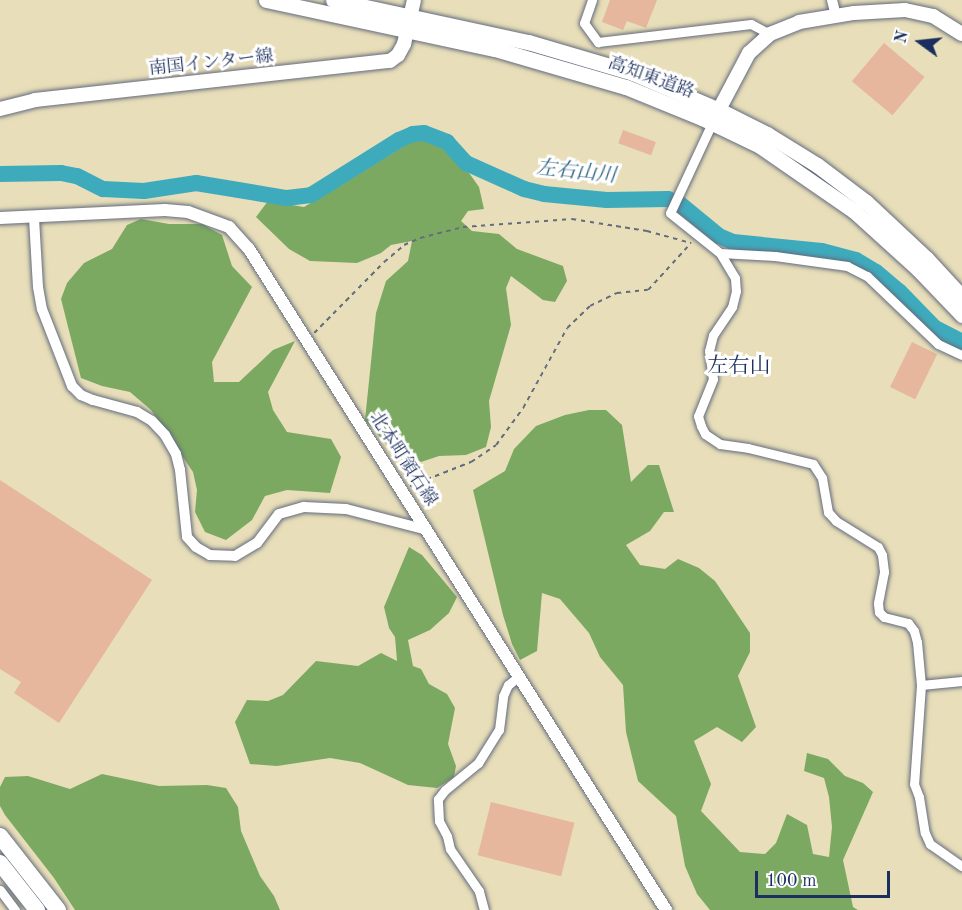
<!DOCTYPE html>
<html>
<head>
<meta charset="utf-8">
<style>
  body { margin:0 }
  #map { position:relative; width:962px; height:910px; overflow:hidden; background:#e8deb9; font-family:"Old Standard TT","Noto Serif JP",serif }
  div>[style] { position:absolute }
  [style*='--x'] { left:calc(var(--x)*1px); top:calc(var(--y)*1px); width:calc(var(--w)*1px); rotate:calc(var(--a)*1deg) }
  .forest>* { inset:0; background:#7ca961 }
  .river>* { height:16px; margin:-8px; padding:0 8px; transform-origin:8px; border-radius:8px; background:#3eabbd }
  .building>* { inset:0; background:#e6b79c; transform-origin:0 0 }
  .path>* { height:1.5px; margin-top:-0.75px; transform-origin:0; background:repeating-linear-gradient(90deg,#636c7e 0 4.5px,transparent 0 9px) }
  .roads { filter:drop-shadow(0 0 2px #636c7e) drop-shadow(0 0 2px #636c7e) }
  .minor>* { height:9px; margin:-4.5px; padding:0 4.5px; transform-origin:4.5px; border-radius:4.5px; background:#fff }
  .tertiary>* { height:10px; margin:-5px; padding:0 5px; transform-origin:5px; border-radius:5px; background:#fff }
  .secondary>* { height:12px; margin:-6px; padding:0 6px; transform-origin:6px; border-radius:6px; background:#fff }
  .primary>* { height:14px; margin:-7px; padding:0 7px; transform-origin:7px; border-radius:7px; background:#fff }
  .trunk>* { height:15px; margin:-7.5px; padding:0 7.5px; transform-origin:7.5px; border-radius:7.5px; background:#fff }
  .motorway>* { height:16px; margin:-8px; padding:0 8px; transform-origin:8px; border-radius:8px; background:#fff }
  span { translate:-50% -50%; white-space:nowrap; text-align:center; line-height:1.15; -webkit-text-stroke:6px #fff; paint-order:stroke }
  .street-label { font-size:18px; color:#1b2f5e }
  .water-label { font-size:20px; color:#296184; font-style:italic }
  .quarter-label { font-size:21px; color:#1b2f5e }
  .north { position:absolute; left:890px; top:12px; width:60px; height:60px; -webkit-text-stroke:4px #fff; paint-order:stroke; rotate:285deg; font-size:16px; font-weight:700; line-height:24px; text-align:center; color:#1b2f5e }
  .north::after { content:''; display:block; margin:auto; width:21px; height:27px; background:#1b2f5e; clip-path:polygon(50% 0,100% 100%,50% 72%,0 100%) }
  .scale { position:absolute; left:755px; top:871px; width:135px; height:27px; box-sizing:border-box; border:3px solid #1b2f5e; border-top:0; padding-left:8px; font-size:18px; line-height:21px; white-space:nowrap; color:#1b2f5e; -webkit-text-stroke:4px #fff; paint-order:stroke }
</style>
</head>
<body>
<div id="map">
  <div class="forest">
    <i style="clip-path:polygon(414px 140px,433px 140px,467px 170px,479px 187px,484px 209px,468px 211px,461px 221px,472px 231px,499px 234px,517px 249px,563px 266px,567px 281px,555px 302px,543px 300px,511px 276px,506px 288px,511px 325px,489px 401px,491px 427px,486px 447px,466px 455px,439px 456px,421px 462px,406px 452px,388px 446px,365px 420px,376px 313px,386px 281px,408px 261px,412px 241px,391px 245px,381px 253px,357px 263px,310px 261px,289px 249px,256px 217px,268px 201px,304px 207px)"></i>
    <i style="clip-path:polygon(141px 219px,169px 224px,202px 224px,222px 235px,232px 266px,252px 287px,212px 362px,214px 382px,239px 382px,273px 350px,295px 341px,268px 392px,273px 410px,287px 432px,331px 439px,341px 457px,330px 493px,287px 490px,265px 496px,252px 520px,226px 540px,205px 532px,195px 512px,197px 490px,193px 472px,151px 410px,130px 392px,102px 386px,81px 378px,61px 299px,67px 283px,84px 263px,112px 249px,127px 225px)"></i>
    <i style="clip-path:polygon(589px 410px,606px 410px,622px 425px,631px 482px,648px 465px,659px 465px,674px 512px,664px 512px,650px 531px,626px 545px,640px 565px,665px 569px,678px 559px,699px 568px,715px 581px,750px 633px,750px 652px,738px 676px,756px 727px,742px 742px,717px 727px,694px 741px,711px 784px,701px 811px,740px 852px,765px 854px,776px 843px,787px 814px,807px 825px,813px 854px,829px 857px,832px 827px,829px 797px,824px 778px,804px 771px,807px 753px,828px 759px,845px 776px,863px 783px,873px 792px,843px 860px,853px 907px,858px 910px,710px 910px,697px 894px,685px 866px,676px 816px,638px 781px,626px 732px,623px 685px,600px 657px,589px 633px,560px 599px,542px 593px,537px 651px,520px 660px,512px 644px,503px 615px,473px 490px,505px 471px,514px 449px,536px 426px,565px 415px)"></i>
    <i style="clip-path:polygon(409px 547px,422px 555px,457px 597px,449px 613px,430px 630px,408px 640px,413px 666px,421px 669px,429px 684px,447px 694px,455px 708px,448px 744px,456px 766px,454px 777px,437px 788px,408px 785px,360px 763px,330px 758px,277px 766px,250px 764px,235px 722px,247px 700px,268px 701px,283px 695px,316px 661px,358px 666px,381px 653px,397px 661px,395px 637px,389px 628px,384px 607px)"></i>
    <i style="clip-path:polygon(102px 774px,159px 786px,207px 785px,226px 788px,238px 807px,241px 831px,260px 876px,274px 896px,280px 910px,75px 910px,54px 878px,5px 815px,0 806px,0 787px,5px 777px,28px 776px,70px 789px)"></i>
  </div>
  <div class="river">
    <i style="--x:0;--y:174;--w:61;--a:-0.9"></i>
    <i style="--x:61;--y:173;--w:16;--a:11"></i>
    <i style="--x:77;--y:176;--w:29;--a:27"></i>
    <i style="--x:103;--y:189;--w:41;--a:2.8"></i>
    <i style="--x:144;--y:191;--w:53;--a:-8.7"></i>
    <i style="--x:196;--y:183;--w:92;--a:9.4"></i>
    <i style="--x:287;--y:198;--w:24;--a:-7"></i>
    <i style="--x:311;--y:195;--w:104;--a:-32"></i>
    <i style="--x:399;--y:140;--w:15;--a:-23"></i>
    <i style="--x:413;--y:134;--w:11;--a:-5"></i>
    <i style="--x:424;--y:133;--w:25;--a:21"></i>
    <i style="--x:447;--y:142;--w:28;--a:48"></i>
    <i style="--x:466;--y:163;--w:64;--a:24.1"></i>
    <i style="--x:524;--y:189;--w:21;--a:14"></i>
    <i style="--x:544;--y:194;--w:63;--a:5.4"></i>
    <i style="--x:607;--y:200;--w:61;--a:-0.9"></i>
    <i style="--x:668;--y:199;--w:13;--a:23"></i>
    <i style="--x:680;--y:204;--w:50;--a:39.4"></i>
    <i style="--x:719;--y:236;--w:15;--a:23"></i>
    <i style="--x:733;--y:242;--w:89;--a:5.8"></i>
    <i style="--x:822;--y:251;--w:35;--a:15"></i>
    <i style="--x:856;--y:260;--w:23;--a:31"></i>
    <i style="--x:876;--y:272;--w:30;--a:40"></i>
    <i style="--x:899;--y:291;--w:52;--a:45.8"></i>
    <i style="--x:935;--y:328;--w:30;--a:27"></i>
  </div>
  <div class="building">
    <i style="clip-path:polygon(610px 0,657px 0,646px 28px,627px 21px,623px 30px,602px 22px)"></i>
    <i style="left:884px;top:43px;width:53px;height:50px;rotate:40deg"></i>
    <i style="left:623px;top:130px;width:35px;height:14px;rotate:20deg"></i>
    <i style="left:912px;top:342px;width:28px;height:50px;rotate:26deg"></i>
    <i style="clip-path:polygon(0 480px,152px 580px,59px 723px,14px 693px,21px 682px,0 669px)"></i>
    <i style="left:491px;top:802px;width:86px;height:55px;rotate:14deg"></i>
  </div>
  <div class="path">
    <i style="--x:314;--y:333;--w:100;--a:-45.4"></i>
    <i style="--x:384;--y:262;--w:26;--a:-40"></i>
    <i style="--x:404;--y:245;--w:17;--a:-24"></i>
    <i style="--x:420;--y:238;--w:44;--a:-14.3"></i>
    <i style="--x:463;--y:227;--w:109;--a:-4.2"></i>
    <i style="--x:572;--y:219;--w:76;--a:9.1"></i>
    <i style="--x:647;--y:231;--w:46;--a:15.3"></i>
    <i style="--x:410;--y:486;--w:66;--a:-21.5"></i>
    <i style="--x:471;--y:462;--w:30;--a:-34"></i>
    <i style="--x:496;--y:445;--w:46;--a:-53.9"></i>
    <i style="--x:523;--y:408;--w:91;--a:-61.2"></i>
    <i style="--x:567;--y:328;--w:32;--a:-44"></i>
    <i style="--x:590;--y:306;--w:30;--a:-26"></i>
    <i style="--x:617;--y:293;--w:31;--a:-6"></i>
    <i style="--x:648;--y:290;--w:62;--a:-47.6"></i>
  </div>
  <div class="roads">
    <div class="minor">
      <i style="--x:592;--y:0;--w:24;--a:109"></i>
      <i style="--x:584;--y:23;--w:24;--a:54"></i>
      <i style="--x:598;--y:42;--w:154;--a:-6.7"></i>
      <i style="--x:751;--y:24;--w:21;--a:28"></i>
      <i style="--x:712;--y:123;--w:99;--a:115"></i>
      <i style="--x:670;--y:213;--w:64;--a:38.7"></i>
      <i style="--x:720;--y:253;--w:29;--a:59"></i>
      <i style="--x:735;--y:278;--w:13;--a:86"></i>
      <i style="--x:736;--y:291;--w:16;--a:104"></i>
      <i style="--x:732;--y:307;--w:34;--a:124"></i>
      <i style="--x:713;--y:335;--w:16;--a:104"></i>
      <i style="--x:709;--y:351;--w:28;--a:82"></i>
      <i style="--x:713;--y:379;--w:40;--a:112"></i>
      <i style="--x:698;--y:416;--w:10;--a:73"></i>
      <i style="--x:701;--y:426;--w:9;--a:63"></i>
      <i style="--x:705;--y:434;--w:18;--a:34"></i>
      <i style="--x:720;--y:444;--w:28;--a:8"></i>
      <i style="--x:748;--y:448;--w:67;--a:13.8"></i>
      <i style="--x:813;--y:464;--w:17;--a:57"></i>
      <i style="--x:822;--y:478;--w:35;--a:80"></i>
      <i style="--x:828;--y:512;--w:12;--a:48"></i>
      <i style="--x:836;--y:521;--w:49;--a:31.8"></i>
      <i style="--x:878;--y:547;--w:9;--a:63"></i>
      <i style="--x:882;--y:555;--w:17;--a:83"></i>
      <i style="--x:884;--y:572;--w:32;--a:101"></i>
      <i style="--x:878;--y:603;--w:9;--a:84"></i>
      <i style="--x:879;--y:612;--w:7;--a:45"></i>
      <i style="--x:884;--y:617;--w:25;--a:14"></i>
      <i style="--x:908;--y:623;--w:10;--a:53"></i>
      <i style="--x:914;--y:631;--w:11;--a:75"></i>
      <i style="--x:917;--y:642;--w:43;--a:84.7"></i>
      <i style="--x:921;--y:685;--w:99;--a:94"></i>
      <i style="--x:914;--y:784;--w:14;--a:69"></i>
      <i style="--x:919;--y:797;--w:36;--a:81"></i>
      <i style="--x:925;--y:833;--w:12;--a:66"></i>
      <i style="--x:930;--y:844;--w:39;--a:35"></i>
      <i style="--x:720;--y:253;--w:55;--a:3.1"></i>
      <i style="--x:775;--y:256;--w:73;--a:7.9"></i>
      <i style="--x:847;--y:266;--w:22;--a:27"></i>
      <i style="--x:867;--y:276;--w:98;--a:43.8"></i>
      <i style="--x:938;--y:344;--w:26;--a:25"></i>
      <i style="--x:921;--y:685;--w:41;--a:-5.6"></i>
      <i style="--x:0;--y:890;--w:25;--a:53"></i>
      <i style="--x:484;--y:910;--w:20;--a:-105"></i>
      <i style="--x:479;--y:891;--w:51;--a:-124.6"></i>
      <i style="--x:450;--y:849;--w:13;--a:-103"></i>
      <i style="--x:447;--y:836;--w:17;--a:-118"></i>
      <i style="--x:439;--y:821;--w:22;--a:-93"></i>
      <i style="--x:438;--y:799;--w:11;--a:-52"></i>
      <i style="--x:445;--y:790;--w:43;--a:-39.3"></i>
      <i style="--x:478;--y:763;--w:39;--a:-58"></i>
      <i style="--x:499;--y:730;--w:34;--a:-83"></i>
      <i style="--x:503;--y:696;--w:12;--a:-66"></i>
      <i style="--x:508;--y:685;--w:13;--a:-39"></i>
    </div>
    <div class="tertiary">
      <i style="--x:832;--y:0;--w:16;--a:76"></i>
      <i style="--x:34;--y:218;--w:69;--a:86.7"></i>
      <i style="--x:38;--y:287;--w:22;--a:80"></i>
      <i style="--x:42;--y:309;--w:83;--a:68.7"></i>
      <i style="--x:72;--y:386;--w:13;--a:45"></i>
      <i style="--x:81;--y:395;--w:13;--a:23"></i>
      <i style="--x:93;--y:400;--w:46;--a:15.3"></i>
      <i style="--x:137;--y:412;--w:17;--a:31"></i>
      <i style="--x:152;--y:421;--w:19;--a:47"></i>
      <i style="--x:165;--y:435;--w:22;--a:60"></i>
      <i style="--x:176;--y:454;--w:16;--a:76"></i>
      <i style="--x:180;--y:470;--w:67;--a:84"></i>
      <i style="--x:187;--y:537;--w:13;--a:48"></i>
      <i style="--x:196;--y:547;--w:16;--a:30"></i>
      <i style="--x:210;--y:555;--w:25;--a:2"></i>
      <i style="--x:235;--y:556;--w:26;--a:-31"></i>
      <i style="--x:257;--y:543;--w:36;--a:-53"></i>
      <i style="--x:279;--y:514;--w:26;--a:-16"></i>
      <i style="--x:304;--y:507;--w:42;--a:2.7"></i>
      <i style="--x:346;--y:509;--w:84;--a:14.5"></i>
    </div>
    <div class="secondary">
      <i style="--x:0;--y:218;--w:165;--a:-2.8"></i>
      <i style="--x:165;--y:210;--w:23;--a:5"></i>
      <i style="--x:188;--y:212;--w:44;--a:20.1"></i>
      <i style="--x:229;--y:227;--w:30;--a:48"></i>
      <i style="--x:249;--y:249;--w:782;--a:57.75"></i>
    </div>
    <div class="primary">
      <i style="--x:0;--y:109;--w:36;--a:-14"></i>
      <i style="--x:35;--y:100;--w:357;--a:-6.3"></i>
      <i style="--x:390;--y:61;--w:10;--a:-37"></i>
      <i style="--x:398;--y:55;--w:13;--a:-61"></i>
      <i style="--x:404;--y:44;--w:45;--a:-77.2"></i>
      <i style="--x:714;--y:119;--w:75;--a:-62.1"></i>
      <i style="--x:749;--y:53;--w:28;--a:-42"></i>
      <i style="--x:770;--y:34;--w:31;--a:-22"></i>
      <i style="--x:799;--y:22;--w:56;--a:-9.3"></i>
      <i style="--x:854;--y:13;--w:51;--a:-3.4"></i>
      <i style="--x:905;--y:10;--w:29;--a:12"></i>
      <i style="--x:933;--y:16;--w:34;--a:32"></i>
    </div>
    <div class="trunk">
      <i style="--x:266;--y:0;--w:234;--a:12.1"></i>
      <i style="--x:495;--y:49;--w:136;--a:16.2"></i>
      <i style="--x:626;--y:87;--w:82;--a:22.2"></i>
      <i style="--x:702;--y:118;--w:64;--a:25.8"></i>
      <i style="--x:760;--y:146;--w:114;--a:34.7"></i>
      <i style="--x:854;--y:211;--w:86;--a:42.2"></i>
      <i style="--x:918;--y:269;--w:64;--a:46.3"></i>
      <i style="--x:333;--y:0;--w:199;--a:12.2"></i>
      <i style="--x:528;--y:42;--w:109;--a:16.4"></i>
      <i style="--x:633;--y:73;--w:94;--a:23.3"></i>
      <i style="--x:719;--y:110;--w:54;--a:26.6"></i>
      <i style="--x:767;--y:134;--w:59;--a:31.8"></i>
      <i style="--x:817;--y:165;--w:61;--a:37.1"></i>
      <i style="--x:866;--y:202;--w:83;--a:43.1"></i>
      <i style="--x:927;--y:259;--w:52;--a:47.4"></i>
    </div>
    <div class="motorway">
      <i style="--x:0;--y:836;--w:94;--a:51.9"></i>
      <i style="--x:0;--y:863;--w:60;--a:51.8"></i>
    </div>
  </div>
  <div class="street-label">
    <span style="left:211px;top:63px;rotate:-6deg">南国インター線</span>
    <span style="left:651px;top:78px;rotate:20deg">高知東道路</span>
    <span style="left:403px;top:459px;rotate:57deg">北本町領石線</span>
  </div>
  <div class="water-label">
    <span style="left:576px;top:173px;rotate:6deg">左右山川</span>
  </div>
  <div class="quarter-label">
    <span style="left:739px;top:367px">左右山</span>
  </div>
  <div class="north">N</div>
  <div class="scale">100 m</div>
</div>
</body>
</html>
